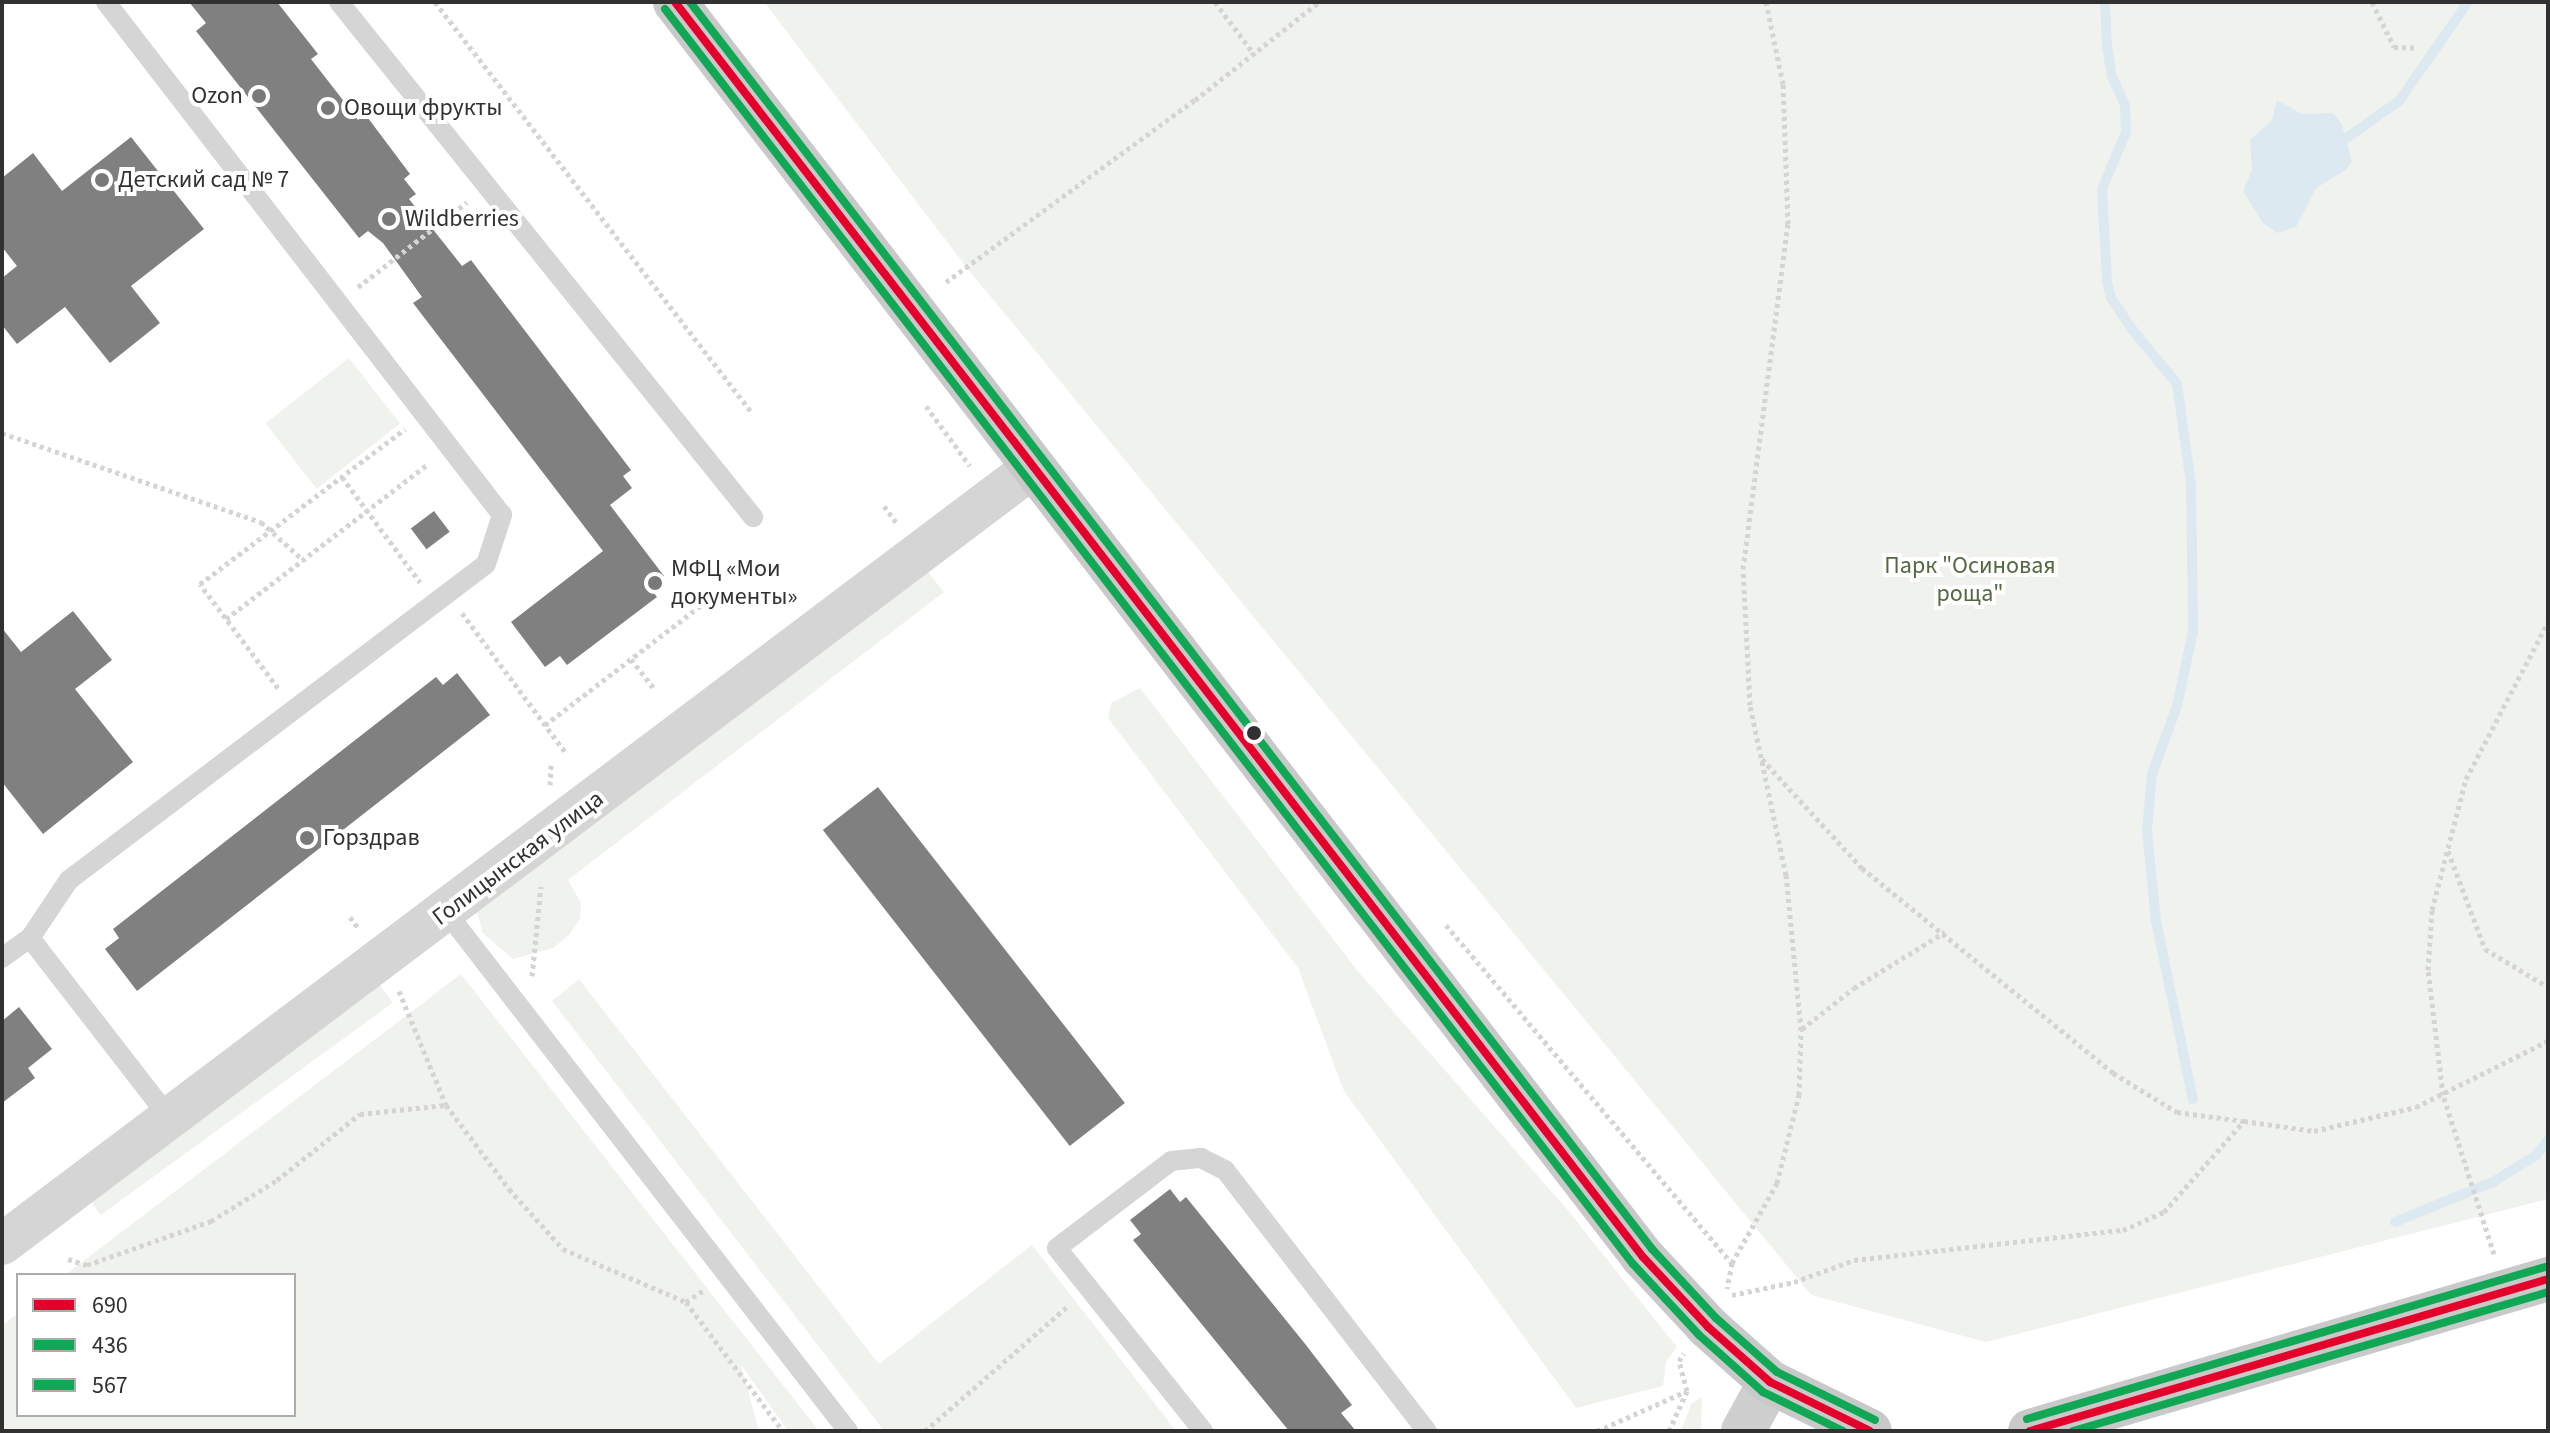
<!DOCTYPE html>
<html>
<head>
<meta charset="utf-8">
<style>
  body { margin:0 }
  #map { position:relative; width:2550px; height:1433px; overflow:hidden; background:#fff; font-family:"Source Sans 3",sans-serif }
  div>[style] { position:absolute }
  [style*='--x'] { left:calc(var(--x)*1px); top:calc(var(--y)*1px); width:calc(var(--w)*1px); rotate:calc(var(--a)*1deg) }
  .green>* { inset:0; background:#f0f3ed; transform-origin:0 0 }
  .water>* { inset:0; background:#dde9f1 }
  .stream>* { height:10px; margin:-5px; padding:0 5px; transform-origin:5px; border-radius:5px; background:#dde9f1 }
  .building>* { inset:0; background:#808080; transform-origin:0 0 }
  .path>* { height:5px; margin-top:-2.5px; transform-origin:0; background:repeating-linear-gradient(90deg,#d4d4d4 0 4px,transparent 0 8px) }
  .service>* { height:20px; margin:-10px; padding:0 10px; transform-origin:10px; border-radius:10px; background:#d5d5d5 }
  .minor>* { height:42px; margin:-21px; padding:0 21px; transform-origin:21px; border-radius:21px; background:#d5d5d5 }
  .secondary>* { height:44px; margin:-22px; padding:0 22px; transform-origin:22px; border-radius:22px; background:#cfcfcf }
  .primary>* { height:44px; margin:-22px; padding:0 22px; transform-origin:22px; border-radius:22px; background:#c9c9c9 }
  .bus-1>* { height:8px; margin:-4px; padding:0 4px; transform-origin:4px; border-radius:4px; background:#e4002b }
  .bus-2>* { height:8px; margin:-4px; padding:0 4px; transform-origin:4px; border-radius:4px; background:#10a855 }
  .bus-3>* { height:8px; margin:-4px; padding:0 4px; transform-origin:4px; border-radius:4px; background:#10a855 }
  .dots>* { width:22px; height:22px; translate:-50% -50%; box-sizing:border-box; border:4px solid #fff; border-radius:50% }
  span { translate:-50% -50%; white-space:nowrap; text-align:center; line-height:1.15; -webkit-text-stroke:8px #fff; paint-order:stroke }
  .poi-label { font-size:24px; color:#313131 }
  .right { translate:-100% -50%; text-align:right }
  .left { translate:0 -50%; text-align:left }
  .park-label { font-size:24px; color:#536a41 }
  .street-label { font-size:24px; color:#313131 }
  .frame { position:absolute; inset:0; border:4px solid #313131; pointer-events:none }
  .legend { position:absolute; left:16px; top:1273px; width:280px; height:144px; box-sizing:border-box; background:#fff; border:2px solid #adadad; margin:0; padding:10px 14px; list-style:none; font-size:24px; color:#313131 }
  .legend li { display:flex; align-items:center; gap:16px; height:40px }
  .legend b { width:40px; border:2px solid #adadad }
</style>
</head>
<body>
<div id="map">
  <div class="green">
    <i style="clip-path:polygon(764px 2px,2548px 2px,2548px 1199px,1986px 1342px,1811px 1295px,967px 268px)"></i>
    <i style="left:349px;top:358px;width:83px;height:106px;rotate:52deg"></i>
    <i style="clip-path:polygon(924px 567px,944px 592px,568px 880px,581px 903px,580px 919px,569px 935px,553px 948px,513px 959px,483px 933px,476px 910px)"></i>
    <i style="clip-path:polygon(1140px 688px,1357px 970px,1566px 1208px,1677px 1347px,1666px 1362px,1663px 1386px,1576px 1408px,1344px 1091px,1298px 968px,1108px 718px,1111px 703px)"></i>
    <i style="clip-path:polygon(461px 974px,819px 1431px,788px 1431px,741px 1365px,759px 1431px,2px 1431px,2px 1326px,18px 1313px,18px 1415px,294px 1415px,294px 1275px,65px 1275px)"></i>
    <i style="clip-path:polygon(579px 979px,879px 1364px,1032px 1245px,1176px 1431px,884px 1431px,552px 1001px)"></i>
    <i style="left:377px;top:981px;width:27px;height:361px;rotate:54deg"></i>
    <i style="clip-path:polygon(1702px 1397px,1701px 1431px,1681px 1431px,1691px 1404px)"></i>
  </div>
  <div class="water">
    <i style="clip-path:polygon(2277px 100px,2302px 114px,2333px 113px,2342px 125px,2352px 161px,2346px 170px,2316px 188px,2296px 227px,2277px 233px,2263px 223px,2243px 191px,2252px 170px,2250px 140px,2272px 120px)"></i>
  </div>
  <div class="stream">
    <i style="--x:2105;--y:2;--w:44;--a:87.4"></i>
    <i style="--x:2107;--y:46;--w:31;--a:81"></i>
    <i style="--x:2112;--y:77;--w:31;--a:65"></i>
    <i style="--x:2125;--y:105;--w:27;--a:88"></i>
    <i style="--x:2126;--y:132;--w:62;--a:112.8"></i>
    <i style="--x:2102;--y:189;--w:93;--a:86.9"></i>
    <i style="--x:2107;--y:282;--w:16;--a:76"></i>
    <i style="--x:2111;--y:298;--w:37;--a:56"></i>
    <i style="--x:2132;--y:329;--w:71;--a:50.7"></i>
    <i style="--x:2177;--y:384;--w:100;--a:82"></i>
    <i style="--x:2191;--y:483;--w:148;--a:89.2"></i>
    <i style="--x:2193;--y:631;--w:77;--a:102"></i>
    <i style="--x:2177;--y:706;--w:72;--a:110.2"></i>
    <i style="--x:2152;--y:774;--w:56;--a:95.1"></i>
    <i style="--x:2147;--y:830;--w:91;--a:84.4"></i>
    <i style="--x:2156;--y:921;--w:182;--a:78.3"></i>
    <i style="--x:2345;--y:139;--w:66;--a:-35.1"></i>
    <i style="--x:2399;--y:101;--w:121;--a:-55.1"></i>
    <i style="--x:2395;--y:1222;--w:106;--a:-22.2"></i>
    <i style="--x:2493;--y:1182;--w:51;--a:-32.1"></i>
    <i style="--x:2536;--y:1155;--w:19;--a:-51"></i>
  </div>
  <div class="building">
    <i style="clip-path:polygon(189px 2px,277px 2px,318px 54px,311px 59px,339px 95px,358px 120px,365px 114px,410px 174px,404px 179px,416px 194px,409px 199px,462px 266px,471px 260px,631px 470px,623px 476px,632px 488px,610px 505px,664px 576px,650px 588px,657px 597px,567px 665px,560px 656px,545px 667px,511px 622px,603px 551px,413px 303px,422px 297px,383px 243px,368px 231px,359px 238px,196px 31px,206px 23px)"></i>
    <i style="clip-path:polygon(131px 137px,204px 229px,131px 286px,160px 323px,110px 363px,65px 307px,17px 344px,2px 325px,2px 278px,17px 266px,2px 247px,2px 178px,33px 153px,62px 191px)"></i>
    <i style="left:434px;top:511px;width:26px;height:29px;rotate:53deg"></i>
    <i style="clip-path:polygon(73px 611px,112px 660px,75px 689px,133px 762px,43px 834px,2px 782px,2px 628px,21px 652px)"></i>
    <i style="clip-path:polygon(457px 673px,490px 715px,137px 991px,105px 949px,119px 938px,113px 929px,436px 677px,443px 685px)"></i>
    <i style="left:878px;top:787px;width:401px;height:70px;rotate:52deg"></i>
    <i style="clip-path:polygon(19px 1007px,52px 1049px,28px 1068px,35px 1078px,2px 1103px,2px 1021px)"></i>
    <i style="clip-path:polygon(1170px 1189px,1180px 1202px,1186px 1197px,1306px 1345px,1352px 1405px,1341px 1413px,1356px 1431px,1289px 1431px,1133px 1240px,1141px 1234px,1130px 1220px)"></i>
  </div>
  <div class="path">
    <i style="--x:435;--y:2;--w:520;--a:52.34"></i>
    <i style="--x:1215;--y:2;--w:65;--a:53.1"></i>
    <i style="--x:2372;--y:2;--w:50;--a:63.9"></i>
    <i style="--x:2394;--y:47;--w:24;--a:2"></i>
    <i style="--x:946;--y:282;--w:308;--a:-36.2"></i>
    <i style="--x:1195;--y:100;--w:158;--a:-38.3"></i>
    <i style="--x:358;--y:287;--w:138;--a:-37.9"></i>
    <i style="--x:926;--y:406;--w:74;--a:53.7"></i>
    <i style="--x:2;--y:433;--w:274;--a:19"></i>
    <i style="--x:261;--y:522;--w:57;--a:42.1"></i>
    <i style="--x:342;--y:477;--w:131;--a:53.4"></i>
    <i style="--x:884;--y:506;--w:21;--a:53"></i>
    <i style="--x:462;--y:613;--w:174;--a:53.4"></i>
    <i style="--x:226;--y:619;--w:255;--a:-37.5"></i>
    <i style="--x:631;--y:659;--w:36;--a:52"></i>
    <i style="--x:278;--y:688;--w:130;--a:-126.9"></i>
    <i style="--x:200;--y:584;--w:257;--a:-37.1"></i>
    <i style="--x:545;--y:725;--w:223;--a:-37.5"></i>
    <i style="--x:1762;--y:759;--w:148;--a:47.5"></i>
    <i style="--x:1862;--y:868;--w:324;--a:39.2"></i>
    <i style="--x:2113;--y:1073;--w:75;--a:31.4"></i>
    <i style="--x:2177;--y:1112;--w:68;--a:7.7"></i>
    <i style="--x:550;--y:785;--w:20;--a:-87"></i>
    <i style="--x:2448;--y:851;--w:105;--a:69.3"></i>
    <i style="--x:2485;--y:949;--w:74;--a:31.1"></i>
    <i style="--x:350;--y:917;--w:15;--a:53"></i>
    <i style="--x:1446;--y:925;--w:443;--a:49.8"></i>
    <i style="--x:1732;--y:1263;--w:26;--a:101"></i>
    <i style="--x:532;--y:976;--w:90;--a:-84.3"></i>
    <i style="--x:399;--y:991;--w:123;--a:67.6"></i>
    <i style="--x:446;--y:1105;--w:105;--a:53.1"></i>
    <i style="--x:509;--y:1189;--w:81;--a:48"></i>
    <i style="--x:563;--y:1249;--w:134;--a:23.3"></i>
    <i style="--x:686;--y:1302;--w:161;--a:53.1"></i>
    <i style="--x:1802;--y:1029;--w:66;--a:-38.3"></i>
    <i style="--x:1854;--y:988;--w:107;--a:-31.6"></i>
    <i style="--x:2494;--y:1254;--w:167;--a:-107.8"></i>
    <i style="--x:2443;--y:1095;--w:126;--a:-96.8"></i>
    <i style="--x:2428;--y:970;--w:60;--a:-86.2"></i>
    <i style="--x:2432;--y:910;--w:135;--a:-75.5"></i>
    <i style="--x:2466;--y:779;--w:177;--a:-62.4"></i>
    <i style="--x:68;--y:1259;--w:20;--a:18"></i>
    <i style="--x:87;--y:1265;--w:132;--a:-19.5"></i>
    <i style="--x:211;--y:1221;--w:78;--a:-31.8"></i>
    <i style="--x:277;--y:1180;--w:106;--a:-38.5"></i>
    <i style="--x:360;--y:1114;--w:86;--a:-6"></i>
    <i style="--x:1732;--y:1263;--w:92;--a:-60.6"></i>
    <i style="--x:1777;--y:1183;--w:91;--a:-76"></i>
    <i style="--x:1799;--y:1095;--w:65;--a:-88.2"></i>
    <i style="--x:1801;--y:1030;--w:156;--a:-95.5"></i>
    <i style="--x:1786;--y:875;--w:174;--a:-102"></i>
    <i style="--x:1750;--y:705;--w:136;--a:-92.9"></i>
    <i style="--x:1743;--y:569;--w:348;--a:-82.6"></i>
    <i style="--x:1788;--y:224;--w:140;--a:-92"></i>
    <i style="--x:1783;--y:84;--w:84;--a:-101.7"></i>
    <i style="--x:1732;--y:1295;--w:63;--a:-11.8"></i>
    <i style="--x:1794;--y:1282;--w:64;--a:-20.1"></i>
    <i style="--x:1854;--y:1260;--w:271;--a:-6.4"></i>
    <i style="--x:2123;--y:1230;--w:45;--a:-23.7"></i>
    <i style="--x:2164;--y:1212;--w:121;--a:-48.7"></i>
    <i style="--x:2244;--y:1121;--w:71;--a:8.1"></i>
    <i style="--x:2314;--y:1131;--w:105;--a:-13.2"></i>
    <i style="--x:2416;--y:1107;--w:148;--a:-26.6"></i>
    <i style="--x:686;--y:1302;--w:23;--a:-34"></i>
    <i style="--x:925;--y:1431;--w:190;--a:-41.2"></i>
    <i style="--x:1597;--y:1431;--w:98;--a:-24"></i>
    <i style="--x:1669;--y:1431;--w:44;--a:-65.8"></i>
    <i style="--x:1687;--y:1391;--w:31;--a:-105"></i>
    <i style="--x:1679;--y:1361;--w:9;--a:-58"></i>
  </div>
  <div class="service">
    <i style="--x:339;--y:2;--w:661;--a:51.2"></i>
    <i style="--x:447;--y:913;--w:655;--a:52.26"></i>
    <i style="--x:30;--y:938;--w:225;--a:52.2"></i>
    <i style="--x:2;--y:958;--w:34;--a:-36"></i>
    <i style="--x:30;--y:938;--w:70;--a:-56.1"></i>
    <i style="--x:69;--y:880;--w:523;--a:-37.15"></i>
    <i style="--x:486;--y:564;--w:52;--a:-71.9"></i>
    <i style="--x:502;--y:515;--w:648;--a:-127.67"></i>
    <i style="--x:1203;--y:1431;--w:234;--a:-128.6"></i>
    <i style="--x:1057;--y:1248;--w:143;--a:-37.3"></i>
    <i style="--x:1171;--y:1161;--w:30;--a:-6"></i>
    <i style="--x:1201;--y:1158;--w:27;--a:27"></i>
    <i style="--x:1225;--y:1170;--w:330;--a:52.3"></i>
  </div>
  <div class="minor">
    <i style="--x:2;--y:1244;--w:1290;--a:-36.99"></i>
  </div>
  <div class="secondary">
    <i style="--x:1743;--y:1431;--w:56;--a:-61.1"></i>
  </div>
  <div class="primary">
    <i style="--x:675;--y:2;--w:1585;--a:52.36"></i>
    <i style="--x:1643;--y:1257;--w:96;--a:47.1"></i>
    <i style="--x:1708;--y:1327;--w:83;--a:41.6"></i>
    <i style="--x:1770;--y:1382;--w:111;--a:26.1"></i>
    <i style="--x:2030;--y:1431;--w:540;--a:-16.35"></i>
  </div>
  <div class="bus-1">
    <i style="--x:675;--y:2;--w:1585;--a:52.36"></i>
    <i style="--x:1643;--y:1257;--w:96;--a:47.1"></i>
    <i style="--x:1708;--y:1327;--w:83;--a:41.6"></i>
    <i style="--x:1770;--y:1382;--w:111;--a:26.1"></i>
    <i style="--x:2030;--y:1431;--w:540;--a:-16.35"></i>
  </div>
  <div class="bus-2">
    <i style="--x:665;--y:9;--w:1585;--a:52.36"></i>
    <i style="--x:1633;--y:1264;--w:97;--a:47.1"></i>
    <i style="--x:1699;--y:1335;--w:86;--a:41.7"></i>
    <i style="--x:1763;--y:1392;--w:89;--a:26"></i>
    <i style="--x:2073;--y:1431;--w:495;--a:-16.3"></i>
  </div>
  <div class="bus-3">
    <i style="--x:690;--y:2;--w:1575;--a:52.35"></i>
    <i style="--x:1652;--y:1249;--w:94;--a:47.2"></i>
    <i style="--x:1716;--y:1318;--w:81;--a:41.5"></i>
    <i style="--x:1777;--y:1372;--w:109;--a:26.1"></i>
    <i style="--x:2027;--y:1419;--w:540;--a:-16.35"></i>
  </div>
  <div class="dots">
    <i style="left:259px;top:96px;background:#797979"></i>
    <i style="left:328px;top:108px;background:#797979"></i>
    <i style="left:102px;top:180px;background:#797979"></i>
    <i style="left:389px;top:219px;background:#797979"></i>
    <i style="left:655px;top:583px;background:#797979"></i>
    <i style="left:1254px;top:733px;background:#313131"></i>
    <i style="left:307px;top:838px;background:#797979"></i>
  </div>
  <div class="poi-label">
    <span class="right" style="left:243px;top:96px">Ozon</span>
    <span class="left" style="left:344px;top:108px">Овощи фрукты</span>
    <span class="left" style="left:118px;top:180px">Детский сад № 7</span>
    <span class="left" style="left:405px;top:219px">Wildberries</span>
    <span class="left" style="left:671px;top:583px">МФЦ «Мои<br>документы»</span>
    <span class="left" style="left:323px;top:838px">Горздрав</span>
  </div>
  <div class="park-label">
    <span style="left:1970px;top:580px">Парк "Осиновая<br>роща"</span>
  </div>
  <div class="street-label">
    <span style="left:518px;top:858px;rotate:-37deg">Голицынская улица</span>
  </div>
  <div class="frame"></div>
  <ul class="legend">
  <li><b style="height:10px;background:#e4002b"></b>690</li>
  <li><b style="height:10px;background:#10a855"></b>436</li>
  <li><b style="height:10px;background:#10a855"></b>567</li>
  </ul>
</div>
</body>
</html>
